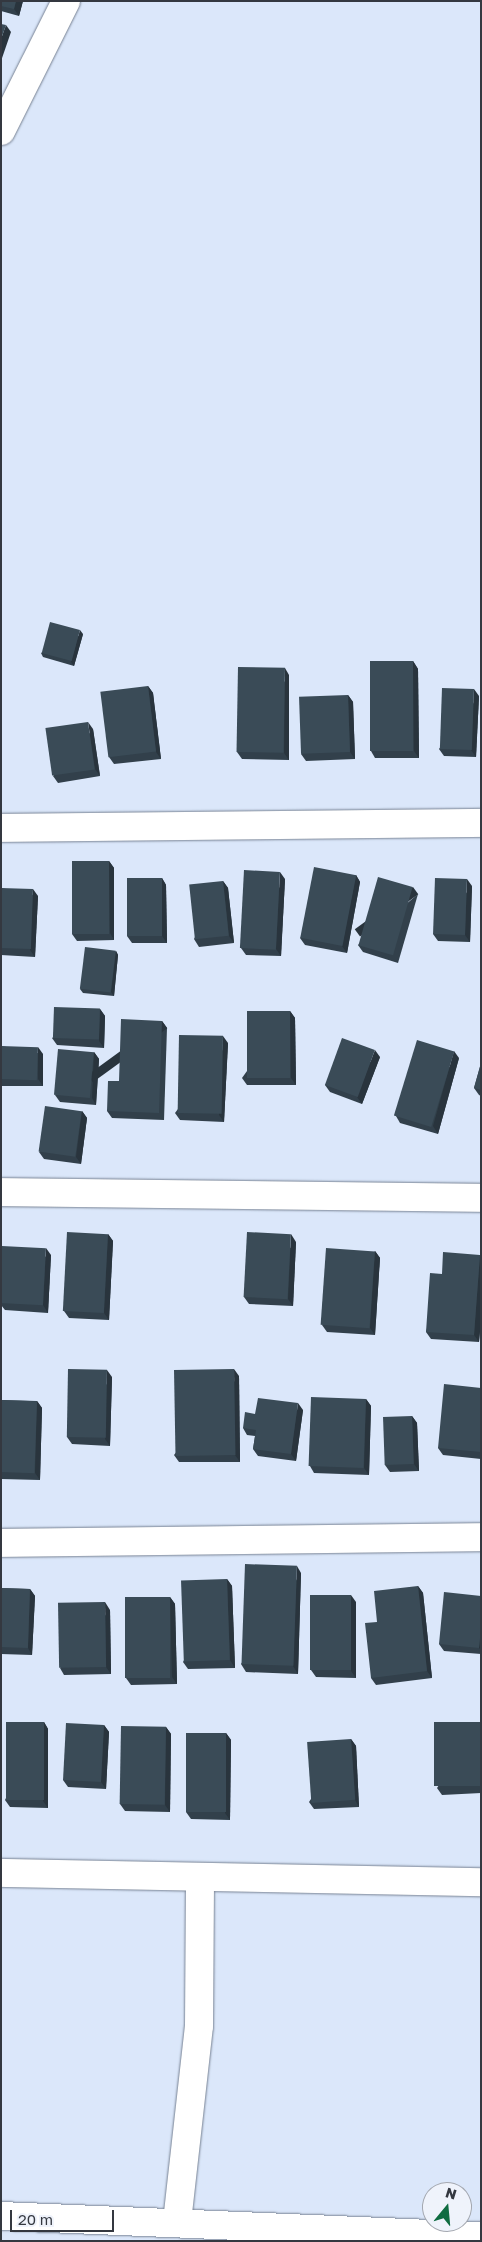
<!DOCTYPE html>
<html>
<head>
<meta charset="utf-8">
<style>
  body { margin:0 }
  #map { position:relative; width:482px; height:2242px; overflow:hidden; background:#dbe7fa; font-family:"Golos Text",sans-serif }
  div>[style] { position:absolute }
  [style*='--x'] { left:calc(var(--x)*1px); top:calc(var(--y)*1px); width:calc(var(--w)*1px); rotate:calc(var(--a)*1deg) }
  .roads { filter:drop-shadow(0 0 1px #778293) drop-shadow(0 0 1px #778293) }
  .minor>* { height:28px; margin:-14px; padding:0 14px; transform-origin:14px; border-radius:14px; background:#fff }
  .wall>* { inset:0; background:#32404b }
  .shaded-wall>* { inset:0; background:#29343d; transform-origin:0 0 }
  .building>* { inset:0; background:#3a4b57; transform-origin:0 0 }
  span { translate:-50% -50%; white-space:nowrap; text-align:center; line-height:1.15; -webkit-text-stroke:5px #eff3fb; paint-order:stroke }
  .frame { position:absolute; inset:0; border:2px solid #343840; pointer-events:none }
  .north { position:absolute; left:422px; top:2182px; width:50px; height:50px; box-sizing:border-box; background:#eff3fb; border:1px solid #a4a8b0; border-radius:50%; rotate:17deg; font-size:14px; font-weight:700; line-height:20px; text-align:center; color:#343840 }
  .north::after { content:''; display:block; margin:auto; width:18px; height:22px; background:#0f6c41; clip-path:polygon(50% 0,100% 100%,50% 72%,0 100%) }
  .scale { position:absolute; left:10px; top:2210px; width:104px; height:22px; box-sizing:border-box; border:2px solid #343840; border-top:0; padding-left:6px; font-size:15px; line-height:18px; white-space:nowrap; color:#343840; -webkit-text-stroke:4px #eff3fb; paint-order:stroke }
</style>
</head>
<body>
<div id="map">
  <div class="roads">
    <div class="minor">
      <i style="--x:1;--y:131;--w:145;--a:-63.4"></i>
      <i style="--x:1;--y:828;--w:480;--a:-0.6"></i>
      <i style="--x:1;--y:1192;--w:480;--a:0.7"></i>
      <i style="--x:1;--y:1543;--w:480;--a:-0.7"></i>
      <i style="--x:1;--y:1873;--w:480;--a:1.1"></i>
      <i style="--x:1;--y:2216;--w:480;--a:2.4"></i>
      <i style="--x:177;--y:2222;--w:197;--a:-83.6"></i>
      <i style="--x:199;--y:2026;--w:149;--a:-89.6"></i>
    </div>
  </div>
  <div class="wall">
    <i style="clip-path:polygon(1px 1px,23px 1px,19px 16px,1px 11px)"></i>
    <i style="clip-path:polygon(83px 634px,74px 666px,43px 657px,41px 653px)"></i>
    <i style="clip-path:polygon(413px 661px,418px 669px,419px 758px,375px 758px,371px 751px)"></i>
    <i style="clip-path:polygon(289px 675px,289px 760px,242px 759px,237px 752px)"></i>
    <i style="clip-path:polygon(148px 686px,153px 693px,161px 759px,114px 764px,109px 757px)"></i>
    <i style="clip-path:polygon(348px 695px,353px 702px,355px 759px,306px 761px,301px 754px)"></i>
    <i style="clip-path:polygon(479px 696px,476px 757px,444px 756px,439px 749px)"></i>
    <i style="clip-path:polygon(93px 729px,100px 776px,58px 783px,53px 776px)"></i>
    <i style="clip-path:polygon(109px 861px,114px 868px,114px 940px,77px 941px,72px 934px)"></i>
    <i style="clip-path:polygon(356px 875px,360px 882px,347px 953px,305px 945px,300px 938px)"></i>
    <i style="clip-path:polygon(162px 878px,166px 885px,167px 943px,132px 943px,127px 936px)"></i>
    <i style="clip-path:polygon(285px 879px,281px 956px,246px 955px,241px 948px)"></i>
    <i style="clip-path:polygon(223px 881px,228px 888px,234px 943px,199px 947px,194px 939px)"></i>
    <i style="clip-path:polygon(472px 886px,470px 942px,438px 941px,433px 934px)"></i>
    <i style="clip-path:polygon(1px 888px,38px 896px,35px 957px,1px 955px)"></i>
    <i style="clip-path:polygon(418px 894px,398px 963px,363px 952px,358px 945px)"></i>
    <i style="clip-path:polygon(116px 951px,118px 955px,114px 996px,83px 993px,80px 989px)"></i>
    <i style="clip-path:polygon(100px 1009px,105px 1016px,104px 1048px,57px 1045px,52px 1038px)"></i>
    <i style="clip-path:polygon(290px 1011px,295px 1018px,296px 1085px,247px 1085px,242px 1078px)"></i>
    <i style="clip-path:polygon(162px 1021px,167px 1028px,164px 1120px,112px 1118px,107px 1111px,119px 1081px)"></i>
    <i style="clip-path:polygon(228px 1043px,224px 1122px,180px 1120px,175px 1113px)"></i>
    <i style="clip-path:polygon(1px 1046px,43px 1054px,43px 1086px,1px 1086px)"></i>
    <i style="clip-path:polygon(94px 1052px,99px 1059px,96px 1105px,60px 1102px,55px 1095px)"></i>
    <i style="clip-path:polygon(380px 1057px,362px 1104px,330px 1092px,325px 1085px)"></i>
    <i style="clip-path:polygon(459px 1058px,438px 1134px,400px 1123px,396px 1116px)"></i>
    <i style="clip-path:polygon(481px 1063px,481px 1096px,479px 1095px,474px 1088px)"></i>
    <i style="clip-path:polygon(82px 1111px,87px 1118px,81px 1164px,44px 1159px,39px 1152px)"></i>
    <i style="clip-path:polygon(108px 1234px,113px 1241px,109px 1320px,69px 1318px,64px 1311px)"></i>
    <i style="clip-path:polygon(296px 1242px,293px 1306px,249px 1304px,244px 1297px)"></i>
    <i style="clip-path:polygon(375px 1251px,380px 1258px,375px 1335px,327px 1332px,322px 1325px)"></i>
    <i style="clip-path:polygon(51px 1255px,48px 1313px,5px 1310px,1px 1305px,1px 1270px)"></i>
    <i style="clip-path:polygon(480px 1255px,481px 1257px,481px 1320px,479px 1342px,431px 1339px,426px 1332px,442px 1274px)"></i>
    <i style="clip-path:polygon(239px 1376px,240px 1462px,179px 1462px,174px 1455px)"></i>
    <i style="clip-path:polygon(112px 1377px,110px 1446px,72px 1444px,67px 1437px)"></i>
    <i style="clip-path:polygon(481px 1388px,481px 1459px,443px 1455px,438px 1448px)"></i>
    <i style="clip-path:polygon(366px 1399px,371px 1406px,369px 1475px,314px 1473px,310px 1466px)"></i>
    <i style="clip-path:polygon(1px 1400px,37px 1401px,42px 1408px,40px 1480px,1px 1479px)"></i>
    <i style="clip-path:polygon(303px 1410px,296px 1461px,258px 1456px,253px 1449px,255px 1436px,247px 1435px,243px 1428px,255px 1414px)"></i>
    <i style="clip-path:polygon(412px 1416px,417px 1423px,419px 1471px,390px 1472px,385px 1465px)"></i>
    <i style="clip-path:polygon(301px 1573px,298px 1674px,246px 1672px,241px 1664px)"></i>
    <i style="clip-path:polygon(227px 1579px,232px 1586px,235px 1668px,188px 1669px,183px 1662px)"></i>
    <i style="clip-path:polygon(418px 1586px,423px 1593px,432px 1678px,376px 1685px,371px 1678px,377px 1622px)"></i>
    <i style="clip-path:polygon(1px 1588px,30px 1589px,35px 1596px,32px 1655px,1px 1654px)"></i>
    <i style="clip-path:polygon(481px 1596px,481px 1654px,444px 1651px,439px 1644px)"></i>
    <i style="clip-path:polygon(170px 1597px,175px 1604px,177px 1684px,131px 1685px,126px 1678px)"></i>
    <i style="clip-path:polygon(356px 1602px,356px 1678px,316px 1677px,311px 1670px)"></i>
    <i style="clip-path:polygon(110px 1610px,111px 1674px,64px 1675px,60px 1668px)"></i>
    <i style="clip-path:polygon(44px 1722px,48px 1729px,48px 1808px,10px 1807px,5px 1800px)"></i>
    <i style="clip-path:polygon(481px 1722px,481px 1793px,442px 1795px,437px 1788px)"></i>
    <i style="clip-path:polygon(104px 1725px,109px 1732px,106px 1789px,68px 1787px,63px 1780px)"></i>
    <i style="clip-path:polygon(166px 1727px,171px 1734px,170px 1812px,125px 1811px,120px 1804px)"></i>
    <i style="clip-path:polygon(226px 1733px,231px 1740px,230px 1820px,191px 1819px,186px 1812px)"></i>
    <i style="clip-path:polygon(351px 1739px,356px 1746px,359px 1807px,314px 1809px,309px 1802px)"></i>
  </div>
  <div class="shaded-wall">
    <i style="clip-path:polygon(16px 1px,23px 1px,19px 16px,14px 9px)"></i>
    <i style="clip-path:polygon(6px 25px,11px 32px,1px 61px,1px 39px)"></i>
    <i style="clip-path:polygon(80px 630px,83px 634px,74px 666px,71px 662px)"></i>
    <i style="clip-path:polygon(413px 661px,418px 669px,419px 758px,414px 751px)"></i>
    <i style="clip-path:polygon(285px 668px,289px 675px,289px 760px,284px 753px)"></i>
    <i style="clip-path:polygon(148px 686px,153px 693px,161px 759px,156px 752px)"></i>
    <i style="clip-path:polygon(474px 689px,479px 696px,476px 757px,471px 750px)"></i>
    <i style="clip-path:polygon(348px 695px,353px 702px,355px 759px,350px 752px)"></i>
    <i style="clip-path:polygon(88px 722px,93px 729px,100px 776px,95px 769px)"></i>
    <i style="clip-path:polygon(109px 861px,114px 868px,114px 940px,110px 933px)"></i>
    <i style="clip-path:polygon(280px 872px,285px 879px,281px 956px,276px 949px)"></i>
    <i style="clip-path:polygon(356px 875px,360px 882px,347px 953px,342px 946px)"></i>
    <i style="clip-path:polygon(162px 878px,166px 885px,167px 943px,162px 936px)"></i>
    <i style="clip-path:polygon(467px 879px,472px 886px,470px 942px,465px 935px)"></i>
    <i style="clip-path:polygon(223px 881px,228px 888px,234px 943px,229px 936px)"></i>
    <i style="left:413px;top:887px;width:9px;height:72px;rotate:54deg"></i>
    <i style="clip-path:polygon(33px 889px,38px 896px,35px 957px,30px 950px)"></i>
    <i style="clip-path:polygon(116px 951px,118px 955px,114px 996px,111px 992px)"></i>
    <i style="clip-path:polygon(100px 1009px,105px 1016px,104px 1048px,99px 1041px)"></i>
    <i style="clip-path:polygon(290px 1011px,295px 1018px,296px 1085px,291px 1078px)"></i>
    <i style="left:162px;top:1021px;width:9px;height:92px;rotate:54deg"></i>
    <i style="clip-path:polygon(223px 1036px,228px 1043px,224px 1122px,219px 1115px)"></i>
    <i style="clip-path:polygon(38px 1047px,43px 1054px,43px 1086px,38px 1079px)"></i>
    <i style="clip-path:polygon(375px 1050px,380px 1057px,362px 1104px,357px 1097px)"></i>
    <i style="clip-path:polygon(454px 1051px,459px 1058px,438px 1134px,433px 1126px)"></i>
    <i style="clip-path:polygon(94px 1052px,99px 1059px,96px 1105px,92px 1098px)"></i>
    <i style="clip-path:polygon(82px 1111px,87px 1118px,81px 1164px,76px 1157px)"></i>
    <i style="clip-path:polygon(108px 1234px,113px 1241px,109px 1320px,104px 1313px)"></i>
    <i style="clip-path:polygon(291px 1234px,296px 1242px,293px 1306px,288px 1299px)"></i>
    <i style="clip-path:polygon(46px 1248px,51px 1255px,48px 1313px,43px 1305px)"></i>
    <i style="clip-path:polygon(375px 1251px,380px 1258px,375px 1335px,370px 1328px)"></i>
    <i style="clip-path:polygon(480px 1255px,481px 1257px,481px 1320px,479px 1342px,474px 1335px)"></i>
    <i style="clip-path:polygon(234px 1369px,239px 1376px,240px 1462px,235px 1455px)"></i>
    <i style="clip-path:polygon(107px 1370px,112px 1377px,110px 1446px,105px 1439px)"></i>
    <i style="clip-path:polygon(366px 1399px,371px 1406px,369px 1475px,364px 1468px)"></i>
    <i style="clip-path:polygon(37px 1401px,42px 1408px,40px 1480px,35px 1473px)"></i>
    <i style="clip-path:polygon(298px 1403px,303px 1410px,296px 1461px,291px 1454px)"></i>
    <i style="clip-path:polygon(412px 1416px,417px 1423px,419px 1471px,414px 1464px)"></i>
    <i style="clip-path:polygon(297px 1566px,301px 1573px,298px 1674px,293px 1666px)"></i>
    <i style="clip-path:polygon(227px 1579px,232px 1586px,235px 1668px,230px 1660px)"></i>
    <i style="clip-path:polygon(418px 1586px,423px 1593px,432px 1678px,427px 1671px)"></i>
    <i style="clip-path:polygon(30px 1589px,35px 1596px,32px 1655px,28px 1648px)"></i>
    <i style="clip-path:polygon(351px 1595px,356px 1602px,356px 1678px,351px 1671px)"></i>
    <i style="clip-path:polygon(170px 1597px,175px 1604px,177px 1684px,172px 1677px)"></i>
    <i style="clip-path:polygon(105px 1602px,110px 1610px,111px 1674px,106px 1667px)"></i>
    <i style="clip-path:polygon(481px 1629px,481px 1650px,479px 1648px)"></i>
    <i style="clip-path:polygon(44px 1722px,48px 1729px,48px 1808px,43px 1801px)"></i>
    <i style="clip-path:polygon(104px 1725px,109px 1732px,106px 1789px,101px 1782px)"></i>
    <i style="clip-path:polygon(166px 1727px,171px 1734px,170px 1812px,165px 1805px)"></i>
    <i style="clip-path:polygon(226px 1733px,231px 1740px,230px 1820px,225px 1813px)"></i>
    <i style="clip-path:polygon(351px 1739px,356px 1746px,359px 1807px,355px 1800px)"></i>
  </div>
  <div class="building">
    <i style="clip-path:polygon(1px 1px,16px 1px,14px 9px,1px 6px)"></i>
    <i style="clip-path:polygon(1px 24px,6px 25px,1px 39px)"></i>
    <i style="left:50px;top:622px;width:31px;height:32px;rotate:15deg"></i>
    <i style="left:370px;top:661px;width:43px;height:90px"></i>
    <i style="left:238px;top:667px;width:47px;height:85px;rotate:1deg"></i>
    <i style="left:148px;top:686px;width:66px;height:48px;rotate:83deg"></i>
    <i style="left:442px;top:688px;width:32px;height:61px;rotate:2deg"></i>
    <i style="left:348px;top:695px;width:57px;height:49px;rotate:88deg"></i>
    <i style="left:88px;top:722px;width:48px;height:43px;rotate:82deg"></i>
    <i style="left:72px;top:861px;width:37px;height:73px"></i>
    <i style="left:314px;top:867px;width:43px;height:72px;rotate:11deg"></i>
    <i style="left:244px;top:870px;width:36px;height:78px;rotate:3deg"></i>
    <i style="left:378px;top:877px;width:36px;height:71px;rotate:16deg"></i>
    <i style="left:127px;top:878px;width:35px;height:58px"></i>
    <i style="left:435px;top:878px;width:32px;height:56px;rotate:2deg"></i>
    <i style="left:223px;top:881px;width:55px;height:34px;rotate:84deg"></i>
    <i style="left:1px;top:888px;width:32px;height:60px;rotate:2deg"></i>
    <i style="left:85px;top:947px;width:31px;height:42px;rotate:7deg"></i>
    <i style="left:54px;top:1007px;width:46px;height:31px;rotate:2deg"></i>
    <i style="left:247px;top:1011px;width:43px;height:67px"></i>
    <i style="clip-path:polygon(121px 1019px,162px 1021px,159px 1113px,107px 1111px,108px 1081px,119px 1081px)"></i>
    <i style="left:179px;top:1035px;width:44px;height:78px;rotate:1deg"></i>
    <i style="left:342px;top:1038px;width:35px;height:50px;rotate:20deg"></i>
    <i style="left:417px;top:1040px;width:39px;height:79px;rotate:17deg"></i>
    <i style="left:1px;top:1046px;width:37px;height:33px;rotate:2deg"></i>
    <i style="left:58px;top:1049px;width:36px;height:46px;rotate:5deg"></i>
    <i style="clip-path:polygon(481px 1063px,481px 1090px,474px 1088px)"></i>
    <i style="left:45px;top:1106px;width:37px;height:46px;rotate:8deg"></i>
    <i style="left:67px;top:1232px;width:41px;height:79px;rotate:3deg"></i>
    <i style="left:247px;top:1232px;width:44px;height:65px;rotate:3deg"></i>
    <i style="left:2px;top:1246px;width:44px;height:57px;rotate:3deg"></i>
    <i style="left:326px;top:1248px;width:49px;height:77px;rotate:4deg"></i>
    <i style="clip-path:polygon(443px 1252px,480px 1255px,474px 1335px,426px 1332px,430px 1273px,442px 1274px)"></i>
    <i style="left:68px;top:1369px;width:39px;height:68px;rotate:1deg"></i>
    <i style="left:234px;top:1369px;width:86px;height:60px;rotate:89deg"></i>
    <i style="clip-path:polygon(444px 1384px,481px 1388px,481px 1452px,438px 1448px)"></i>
    <i style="left:311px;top:1397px;width:55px;height:69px;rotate:2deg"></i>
    <i style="clip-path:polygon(258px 1398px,298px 1403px,291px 1454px,253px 1449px,256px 1430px,243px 1428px,245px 1412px,255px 1414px)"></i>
    <i style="left:1px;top:1400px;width:36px;height:72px;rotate:2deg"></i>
    <i style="left:412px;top:1416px;width:48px;height:29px;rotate:88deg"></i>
    <i style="left:245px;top:1564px;width:52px;height:100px;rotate:2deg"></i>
    <i style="left:227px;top:1579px;width:81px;height:46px;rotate:88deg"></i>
    <i style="clip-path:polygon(418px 1586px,427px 1671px,371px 1678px,365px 1623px,377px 1622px,374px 1591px)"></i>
    <i style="left:1px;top:1588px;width:29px;height:59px;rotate:2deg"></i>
    <i style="clip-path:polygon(444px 1592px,481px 1596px,481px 1629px,479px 1648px,439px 1644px)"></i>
    <i style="left:310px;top:1595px;width:41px;height:75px"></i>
    <i style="left:125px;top:1597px;width:45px;height:81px"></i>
    <i style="left:105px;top:1602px;width:65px;height:47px;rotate:89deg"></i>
    <i style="left:6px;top:1722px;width:38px;height:78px"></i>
    <i style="left:481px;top:1722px;width:64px;height:47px;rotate:90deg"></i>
    <i style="left:66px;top:1723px;width:38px;height:57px;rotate:3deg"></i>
    <i style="left:121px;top:1726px;width:45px;height:78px;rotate:1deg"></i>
    <i style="left:186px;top:1733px;width:40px;height:79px"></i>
    <i style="left:351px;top:1739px;width:61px;height:44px;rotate:86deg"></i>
  </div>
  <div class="frame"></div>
  <div class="north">N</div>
  <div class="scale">20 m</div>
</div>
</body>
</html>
